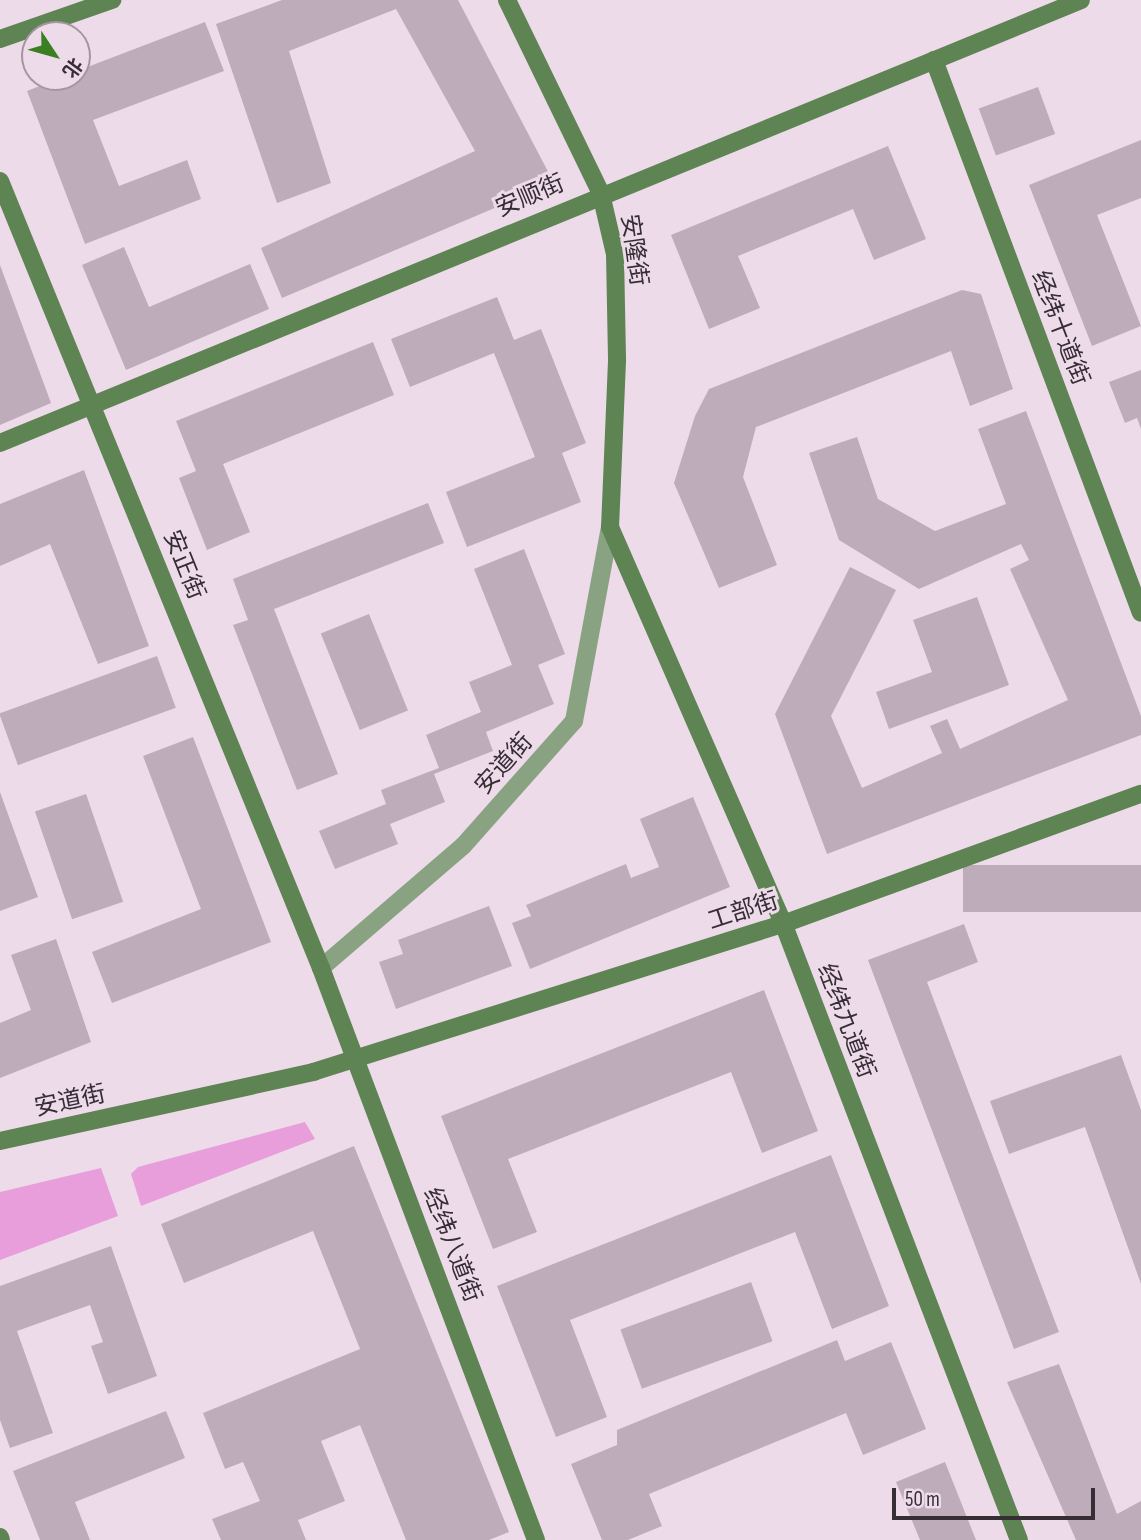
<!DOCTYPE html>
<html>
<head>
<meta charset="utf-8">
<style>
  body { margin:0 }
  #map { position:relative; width:1141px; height:1540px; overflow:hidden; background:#eedbea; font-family:"Sofia Sans Condensed","Noto Sans SC",sans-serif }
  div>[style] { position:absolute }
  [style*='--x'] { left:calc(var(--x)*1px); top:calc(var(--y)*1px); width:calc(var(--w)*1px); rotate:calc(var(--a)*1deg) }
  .green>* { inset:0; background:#e99edc }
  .building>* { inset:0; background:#bfacbb; transform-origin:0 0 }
  .street>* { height:18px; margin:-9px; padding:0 9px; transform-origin:9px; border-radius:9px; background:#89a382 }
  .secondary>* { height:18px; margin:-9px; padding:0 9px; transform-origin:9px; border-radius:9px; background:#5e8453 }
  span { translate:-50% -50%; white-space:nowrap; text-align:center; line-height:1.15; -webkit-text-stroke:6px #eedbea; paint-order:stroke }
  .street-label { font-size:24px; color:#362e34 }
  .north { position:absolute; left:21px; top:21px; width:70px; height:70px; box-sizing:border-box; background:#eedbea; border:2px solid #a496a1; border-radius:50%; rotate:126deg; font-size:19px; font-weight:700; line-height:28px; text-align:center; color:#362e34 }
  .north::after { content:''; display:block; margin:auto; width:24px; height:32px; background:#3a7f22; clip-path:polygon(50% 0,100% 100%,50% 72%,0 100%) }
  .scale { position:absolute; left:892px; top:1488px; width:203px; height:32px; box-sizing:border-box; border:4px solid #362e34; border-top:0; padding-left:9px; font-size:21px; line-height:24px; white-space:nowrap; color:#362e34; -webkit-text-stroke:5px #eedbea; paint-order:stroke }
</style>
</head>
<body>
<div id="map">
  <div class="green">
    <i style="clip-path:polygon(305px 1122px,315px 1139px,141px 1206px,131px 1174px,138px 1167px)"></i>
    <i style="clip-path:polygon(101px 1168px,118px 1216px,0 1260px,0 1192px)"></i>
  </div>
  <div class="building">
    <i style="clip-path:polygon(282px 0,458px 0,554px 183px,282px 298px,261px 248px,475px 151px,396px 9px,289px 51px,331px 183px,277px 203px,216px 24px)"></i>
    <i style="clip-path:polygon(205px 22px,224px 71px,93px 120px,119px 186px,187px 160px,201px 199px,85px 244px,27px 91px,62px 77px,77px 77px,77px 71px)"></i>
    <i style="left:1038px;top:87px;width:50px;height:63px;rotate:70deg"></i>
    <i style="clip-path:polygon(1141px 140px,1141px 198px,1097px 215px,1141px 326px,1092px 346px,1029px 185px)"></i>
    <i style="clip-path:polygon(888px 146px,926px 239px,874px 260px,853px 209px,738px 256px,760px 308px,709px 329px,671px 235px)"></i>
    <i style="clip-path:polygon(124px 247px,149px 307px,250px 264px,269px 309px,126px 370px,82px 265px)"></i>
    <i style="clip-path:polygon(0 265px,51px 403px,0 425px)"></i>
    <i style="clip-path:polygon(962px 290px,981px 294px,1013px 389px,970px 406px,951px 351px,756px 427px,743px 477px,777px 565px,719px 588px,674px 483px,695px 416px,709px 389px)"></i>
    <i style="clip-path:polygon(497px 297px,514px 340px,541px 329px,586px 443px,562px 453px,581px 502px,467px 547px,446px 492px,535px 457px,494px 353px,410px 387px,391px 339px)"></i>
    <i style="clip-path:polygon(373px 342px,394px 395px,223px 464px,250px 532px,207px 550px,179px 478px,196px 471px,176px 421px)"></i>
    <i style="clip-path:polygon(1141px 370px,1141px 429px,1137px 418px,1125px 423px,1109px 382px)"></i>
    <i style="clip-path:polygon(1026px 411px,1141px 716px,1141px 735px,827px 854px,775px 714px,850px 567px,896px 590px,831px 716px,862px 788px,942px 753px,930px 726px,947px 719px,960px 749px,1068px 700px,1010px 569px,1029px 560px,1021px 544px,919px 589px,839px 540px,809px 453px,857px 437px,878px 499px,935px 531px,1006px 504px,978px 429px)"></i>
    <i style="clip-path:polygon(84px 470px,149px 646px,98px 664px,50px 544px,0 566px,0 504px)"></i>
    <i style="clip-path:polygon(428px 503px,444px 543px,274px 609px,338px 774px,297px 790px,233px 625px,248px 620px,233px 579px)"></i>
    <i style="clip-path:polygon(524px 549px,565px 654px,538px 665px,554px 704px,486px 732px,493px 751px,434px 774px,445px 802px,390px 824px,398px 844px,335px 869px,319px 831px,386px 804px,381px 790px,439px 768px,426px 735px,481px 712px,469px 682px,512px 665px,474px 569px)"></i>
    <i style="clip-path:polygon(977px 597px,1009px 685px,889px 729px,876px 692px,932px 672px,913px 620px)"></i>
    <i style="left:369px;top:614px;width:104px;height:52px;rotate:68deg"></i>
    <i style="left:157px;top:656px;width:55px;height:168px;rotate:70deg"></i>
    <i style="clip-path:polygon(193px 737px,271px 942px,112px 1003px,92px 952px,201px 909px,143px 756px)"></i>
    <i style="clip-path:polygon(0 792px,38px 897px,0 911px)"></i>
    <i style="left:86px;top:794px;width:114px;height:54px;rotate:71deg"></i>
    <i style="clip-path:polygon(693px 797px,730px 887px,530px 969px,512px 923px,531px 916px,526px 905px,626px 864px,631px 878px,659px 867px,640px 819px)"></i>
    <i style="left:1141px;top:865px;width:47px;height:178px;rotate:90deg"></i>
    <i style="clip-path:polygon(489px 906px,512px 966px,396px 1009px,379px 962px,403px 954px,398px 940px)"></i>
    <i style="clip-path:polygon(964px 924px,978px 962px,927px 982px,1059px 1332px,1014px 1349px,868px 960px)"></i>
    <i style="clip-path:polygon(56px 939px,91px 1042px,0 1078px,0 1023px,31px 1010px,11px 955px)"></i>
    <i style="clip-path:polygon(764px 990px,818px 1131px,762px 1153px,731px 1072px,508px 1159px,537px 1232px,493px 1249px,441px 1116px)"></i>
    <i style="clip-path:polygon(1121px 1055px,1141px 1110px,1141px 1284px,1085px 1127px,1009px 1154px,990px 1101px)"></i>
    <i style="clip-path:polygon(354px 1146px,509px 1532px,489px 1540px,406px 1540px,360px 1425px,321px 1441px,345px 1501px,298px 1520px,306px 1540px,221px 1540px,212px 1519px,260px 1501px,243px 1462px,225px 1469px,203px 1413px,360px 1349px,313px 1231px,184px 1283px,161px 1224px)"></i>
    <i style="clip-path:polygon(831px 1155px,889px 1306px,832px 1329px,795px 1232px,570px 1320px,607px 1417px,556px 1437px,497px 1286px)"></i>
    <i style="clip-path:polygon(111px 1246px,157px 1376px,108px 1394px,91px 1346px,103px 1342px,90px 1305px,17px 1331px,53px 1433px,10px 1448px,0 1420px,0 1286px)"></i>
    <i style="left:751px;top:1282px;width:63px;height:139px;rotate:70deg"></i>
    <i style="clip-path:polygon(837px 1340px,845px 1361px,891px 1342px,926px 1429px,863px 1455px,846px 1413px,649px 1494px,662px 1526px,628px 1540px,602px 1540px,571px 1464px,617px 1445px,617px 1430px)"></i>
    <i style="clip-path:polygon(1059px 1364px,1117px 1514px,1141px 1501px,1141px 1540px,1076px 1540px,1007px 1382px)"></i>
    <i style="clip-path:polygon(166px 1411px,185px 1458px,75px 1502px,90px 1540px,40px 1540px,13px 1471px)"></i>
    <i style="clip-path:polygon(945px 1462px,976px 1540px,920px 1540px,896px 1482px)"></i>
  </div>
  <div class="street">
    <i style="--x:321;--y:968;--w:187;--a:-40.7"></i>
    <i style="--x:463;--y:846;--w:167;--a:-48.4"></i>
    <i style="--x:574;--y:721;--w:197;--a:-79.5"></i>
  </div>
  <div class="secondary">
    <i style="--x:507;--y:0;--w:216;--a:64.1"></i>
    <i style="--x:601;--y:194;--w:62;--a:76.9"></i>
    <i style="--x:615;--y:254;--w:107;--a:88.9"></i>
    <i style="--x:617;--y:361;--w:166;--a:92.4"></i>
    <i style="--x:610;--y:527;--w:438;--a:66.4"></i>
    <i style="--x:785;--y:928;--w:655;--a:69.08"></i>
    <i style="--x:0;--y:39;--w:119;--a:-19.2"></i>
    <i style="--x:934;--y:60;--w:590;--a:69.48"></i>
    <i style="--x:0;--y:181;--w:850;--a:67.81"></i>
    <i style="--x:321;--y:968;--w:611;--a:69.4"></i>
    <i style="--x:0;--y:443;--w:1168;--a:-22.28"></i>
    <i style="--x:0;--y:1141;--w:321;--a:-12.4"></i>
    <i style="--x:313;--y:1072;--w:493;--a:-17.5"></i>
    <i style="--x:783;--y:924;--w:381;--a:-20"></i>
    <i style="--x:0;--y:1537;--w:3;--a:72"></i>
  </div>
  <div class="street-label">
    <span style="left:530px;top:196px;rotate:-23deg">安顺街</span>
    <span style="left:634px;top:250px;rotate:82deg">安隆街</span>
    <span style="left:1060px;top:328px;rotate:69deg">经纬十道街</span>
    <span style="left:184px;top:565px;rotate:68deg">安正街</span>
    <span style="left:504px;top:764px;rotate:-48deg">安道街</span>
    <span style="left:743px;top:911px;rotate:-18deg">工部街</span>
    <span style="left:846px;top:1021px;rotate:69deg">经纬九道街</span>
    <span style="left:70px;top:1101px;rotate:-12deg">安道街</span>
    <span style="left:452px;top:1245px;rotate:69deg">经纬八道街</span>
  </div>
  <div class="north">北</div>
  <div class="scale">50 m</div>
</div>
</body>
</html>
